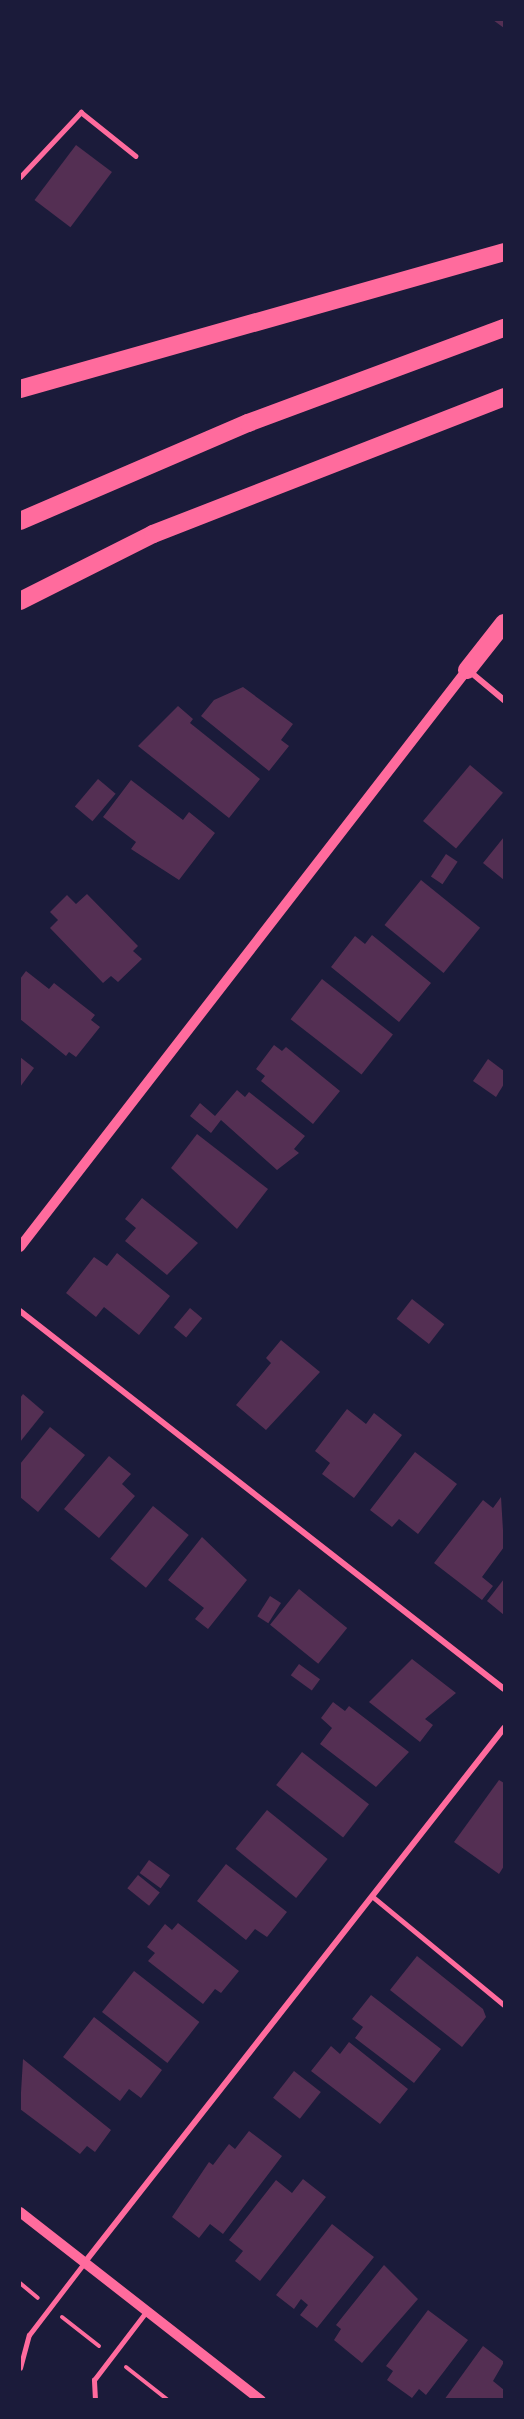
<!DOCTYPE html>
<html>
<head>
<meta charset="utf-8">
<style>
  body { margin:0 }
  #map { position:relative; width:524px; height:2419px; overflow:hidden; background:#1b1b3a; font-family:Rubik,sans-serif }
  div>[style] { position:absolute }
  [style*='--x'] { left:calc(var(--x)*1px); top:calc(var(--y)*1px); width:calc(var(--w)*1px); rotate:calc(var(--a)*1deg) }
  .building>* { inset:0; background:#542f53; transform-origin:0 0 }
  .path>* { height:4px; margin:-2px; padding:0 2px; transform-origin:2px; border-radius:2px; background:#ff6b9d }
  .service>* { height:4.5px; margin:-2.25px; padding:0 2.25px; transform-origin:2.25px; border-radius:2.25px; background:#ff6b9d }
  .minor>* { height:6px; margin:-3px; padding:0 3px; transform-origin:3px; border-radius:3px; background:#ff6b9d }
  .tertiary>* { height:10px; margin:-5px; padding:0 5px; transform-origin:5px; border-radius:5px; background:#ff6b9d }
  .motorway>* { height:18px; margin:-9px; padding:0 9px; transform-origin:9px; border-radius:9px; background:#ff6b9d }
  span { translate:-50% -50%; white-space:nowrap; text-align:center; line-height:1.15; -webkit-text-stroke:5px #1b1b3a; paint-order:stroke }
  .frame { position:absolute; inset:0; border:21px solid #1b1b3a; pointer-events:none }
</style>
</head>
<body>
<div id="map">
  <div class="building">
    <i style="clip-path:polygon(493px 20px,504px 20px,504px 28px)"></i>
    <i style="left:76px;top:145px;width:45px;height:69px;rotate:37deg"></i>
    <i style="clip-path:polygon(243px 687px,293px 724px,281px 740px,289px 746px,269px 771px,201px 716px,214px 700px)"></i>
    <i style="clip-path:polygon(178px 706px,193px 719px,190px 723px,260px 779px,229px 818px,138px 746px)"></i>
    <i style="left:470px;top:765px;width:43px;height:73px;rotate:40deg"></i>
    <i style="left:98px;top:779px;width:23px;height:36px;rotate:40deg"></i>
    <i style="clip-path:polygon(131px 780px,183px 820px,189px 812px,215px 833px,179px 880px,131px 849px,136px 842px,103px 817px)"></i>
    <i style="clip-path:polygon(504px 837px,504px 880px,483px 863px)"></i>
    <i style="left:446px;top:854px;width:14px;height:27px;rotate:34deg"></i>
    <i style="left:421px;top:880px;width:76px;height:58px;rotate:39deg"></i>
    <i style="clip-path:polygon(87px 894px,138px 946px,133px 951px,142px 959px,118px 982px,111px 976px,103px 983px,50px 928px,58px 920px,50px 912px,67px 895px,76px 904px)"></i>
    <i style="clip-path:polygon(372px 935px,431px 983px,399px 1022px,331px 967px,355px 936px,365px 944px)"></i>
    <i style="clip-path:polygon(26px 971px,49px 989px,54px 983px,95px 1015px,91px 1020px,100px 1027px,76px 1057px,69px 1052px,66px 1056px,20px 1019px,20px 979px)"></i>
    <i style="left:322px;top:979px;width:90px;height:51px;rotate:38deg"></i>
    <i style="clip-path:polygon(274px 1045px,282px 1051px,286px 1047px,340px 1091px,313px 1124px,261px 1081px,265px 1076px,256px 1069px)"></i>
    <i style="clip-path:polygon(20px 1057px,34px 1068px,20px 1087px)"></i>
    <i style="clip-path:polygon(488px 1059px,504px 1071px,504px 1084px,496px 1097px,473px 1081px)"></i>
    <i style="clip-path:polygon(237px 1090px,245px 1097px,249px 1092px,305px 1136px,294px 1149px,299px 1153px,277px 1170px,221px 1120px,211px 1133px,190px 1116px,200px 1103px,215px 1116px)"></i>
    <i style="clip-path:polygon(197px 1134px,268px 1189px,237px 1229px,171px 1168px)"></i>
    <i style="clip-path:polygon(142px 1198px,198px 1243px,167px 1275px,125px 1241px,136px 1228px,125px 1219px)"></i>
    <i style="clip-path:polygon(117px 1253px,170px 1296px,139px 1335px,104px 1307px,96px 1317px,66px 1293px,94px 1257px,107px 1266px)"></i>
    <i style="left:412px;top:1299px;width:41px;height:25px;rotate:38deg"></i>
    <i style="left:190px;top:1308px;width:16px;height:25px;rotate:40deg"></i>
    <i style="clip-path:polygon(281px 1340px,320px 1372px,266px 1430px,236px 1405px,271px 1363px,266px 1358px)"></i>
    <i style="clip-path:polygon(23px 1394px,44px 1412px,20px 1442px,20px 1398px)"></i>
    <i style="clip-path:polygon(347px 1409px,366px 1424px,374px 1413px,402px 1435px,354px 1498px,322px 1474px,330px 1463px,315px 1451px)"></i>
    <i style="clip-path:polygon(50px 1427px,85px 1455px,38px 1512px,20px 1497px,20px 1464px)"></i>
    <i style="clip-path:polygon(415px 1452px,457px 1484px,418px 1534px,399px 1519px,392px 1527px,370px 1510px)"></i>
    <i style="clip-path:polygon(109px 1456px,131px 1474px,122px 1484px,135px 1496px,99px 1538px,64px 1509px)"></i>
    <i style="clip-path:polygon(501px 1497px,504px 1547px,482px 1577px,493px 1586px,482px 1600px,434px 1563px,483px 1500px,493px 1508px)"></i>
    <i style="left:153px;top:1506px;width:46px;height:68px;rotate:39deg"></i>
    <i style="clip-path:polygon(202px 1537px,247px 1580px,208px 1629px,195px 1619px,204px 1608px,168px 1580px)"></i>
    <i style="clip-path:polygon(504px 1579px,504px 1615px,487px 1601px)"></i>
    <i style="left:299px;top:1589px;width:62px;height:46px;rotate:39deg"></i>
    <i style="left:270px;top:1596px;width:13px;height:24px;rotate:32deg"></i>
    <i style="clip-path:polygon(412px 1659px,456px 1693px,425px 1719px,433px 1725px,420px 1742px,369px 1702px)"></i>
    <i style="left:299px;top:1664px;width:26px;height:14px;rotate:36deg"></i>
    <i style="clip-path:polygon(333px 1702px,345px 1711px,349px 1706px,409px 1752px,376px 1787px,320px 1744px,332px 1728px,321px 1718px)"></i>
    <i style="left:302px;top:1752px;width:85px;height:42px;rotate:38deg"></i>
    <i style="clip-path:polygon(499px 1780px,504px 1783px,504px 1866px,499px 1874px,454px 1842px)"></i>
    <i style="left:267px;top:1810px;width:78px;height:50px;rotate:39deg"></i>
    <i style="left:149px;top:1860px;width:26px;height:16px;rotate:36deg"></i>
    <i style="clip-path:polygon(226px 1864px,287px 1912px,267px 1937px,255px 1929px,246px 1940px,197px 1901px)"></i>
    <i style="left:138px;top:1875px;width:28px;height:17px;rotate:39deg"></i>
    <i style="clip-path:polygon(178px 1923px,239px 1971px,221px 1993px,215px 1989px,203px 2004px,148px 1961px,155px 1953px,147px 1947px,165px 1924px,172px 1930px)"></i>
    <i style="clip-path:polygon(417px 1956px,483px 2009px,486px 2017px,462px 2047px,390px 1990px)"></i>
    <i style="left:134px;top:1971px;width:83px;height:52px;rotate:38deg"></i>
    <i style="clip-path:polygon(371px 1995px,441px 2049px,414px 2083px,355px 2038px,363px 2027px,352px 2019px)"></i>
    <i style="clip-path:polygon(94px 2017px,162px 2070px,141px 2098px,129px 2089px,120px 2101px,63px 2057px)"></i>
    <i style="clip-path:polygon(349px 2042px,408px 2089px,380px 2124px,311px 2071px,331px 2046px,340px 2054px)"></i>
    <i style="clip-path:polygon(23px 2059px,111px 2130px,95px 2152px,87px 2146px,80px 2154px,20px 2109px)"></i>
    <i style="left:294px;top:2071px;width:34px;height:34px;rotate:38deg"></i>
    <i style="clip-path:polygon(249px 2131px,282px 2156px,223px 2234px,210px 2224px,199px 2238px,172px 2217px,209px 2162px,213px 2165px,229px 2144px,235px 2149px)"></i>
    <i style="clip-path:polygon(303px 2179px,326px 2197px,260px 2281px,235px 2261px,243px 2251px,229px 2240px,276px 2180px,292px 2193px)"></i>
    <i style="clip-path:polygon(332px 2224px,374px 2257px,317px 2328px,300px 2315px,308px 2305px,301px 2299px,294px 2309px,276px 2295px)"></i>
    <i style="clip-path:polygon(384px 2265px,418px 2299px,362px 2363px,334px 2340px,341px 2329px,336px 2325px)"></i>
    <i style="clip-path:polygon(428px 2310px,468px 2340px,426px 2395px,419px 2389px,412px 2398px,387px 2380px,393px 2371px,386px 2366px)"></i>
    <i style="clip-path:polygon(483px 2346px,504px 2362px,493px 2381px,504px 2390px,504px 2400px,444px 2400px)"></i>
  </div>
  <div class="path">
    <i style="--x:20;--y:2283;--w:23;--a:40"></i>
    <i style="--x:62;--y:2317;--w:47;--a:38.1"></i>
    <i style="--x:126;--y:2367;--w:53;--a:38.2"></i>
  </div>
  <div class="service">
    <i style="--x:20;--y:177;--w:89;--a:-46.8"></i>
    <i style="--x:81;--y:112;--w:70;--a:38.7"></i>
    <i style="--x:372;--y:1896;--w:171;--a:39.5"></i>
    <i style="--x:20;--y:2368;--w:34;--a:-75"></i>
    <i style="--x:29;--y:2335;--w:92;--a:-52.5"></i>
    <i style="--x:95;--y:2400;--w:20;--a:-93"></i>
    <i style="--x:94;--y:2380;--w:86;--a:-52.6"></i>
  </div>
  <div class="minor">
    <i style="--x:468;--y:670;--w:47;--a:39.8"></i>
    <i style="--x:20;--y:1311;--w:614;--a:37.99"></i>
    <i style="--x:85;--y:2262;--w:679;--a:-51.88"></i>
  </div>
  <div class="tertiary">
    <i style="--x:20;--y:1247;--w:730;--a:-52.24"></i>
    <i style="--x:20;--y:2212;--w:306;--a:38"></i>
  </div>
  <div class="motorway">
    <i style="--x:20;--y:389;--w:503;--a:-15.8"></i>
    <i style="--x:20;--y:521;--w:248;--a:-23.3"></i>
    <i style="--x:248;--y:423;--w:273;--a:-20.4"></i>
    <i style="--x:20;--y:601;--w:149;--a:-26.7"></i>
    <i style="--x:153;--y:534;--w:377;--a:-21.3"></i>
    <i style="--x:467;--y:670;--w:60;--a:-51.8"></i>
  </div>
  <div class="frame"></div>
</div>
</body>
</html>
